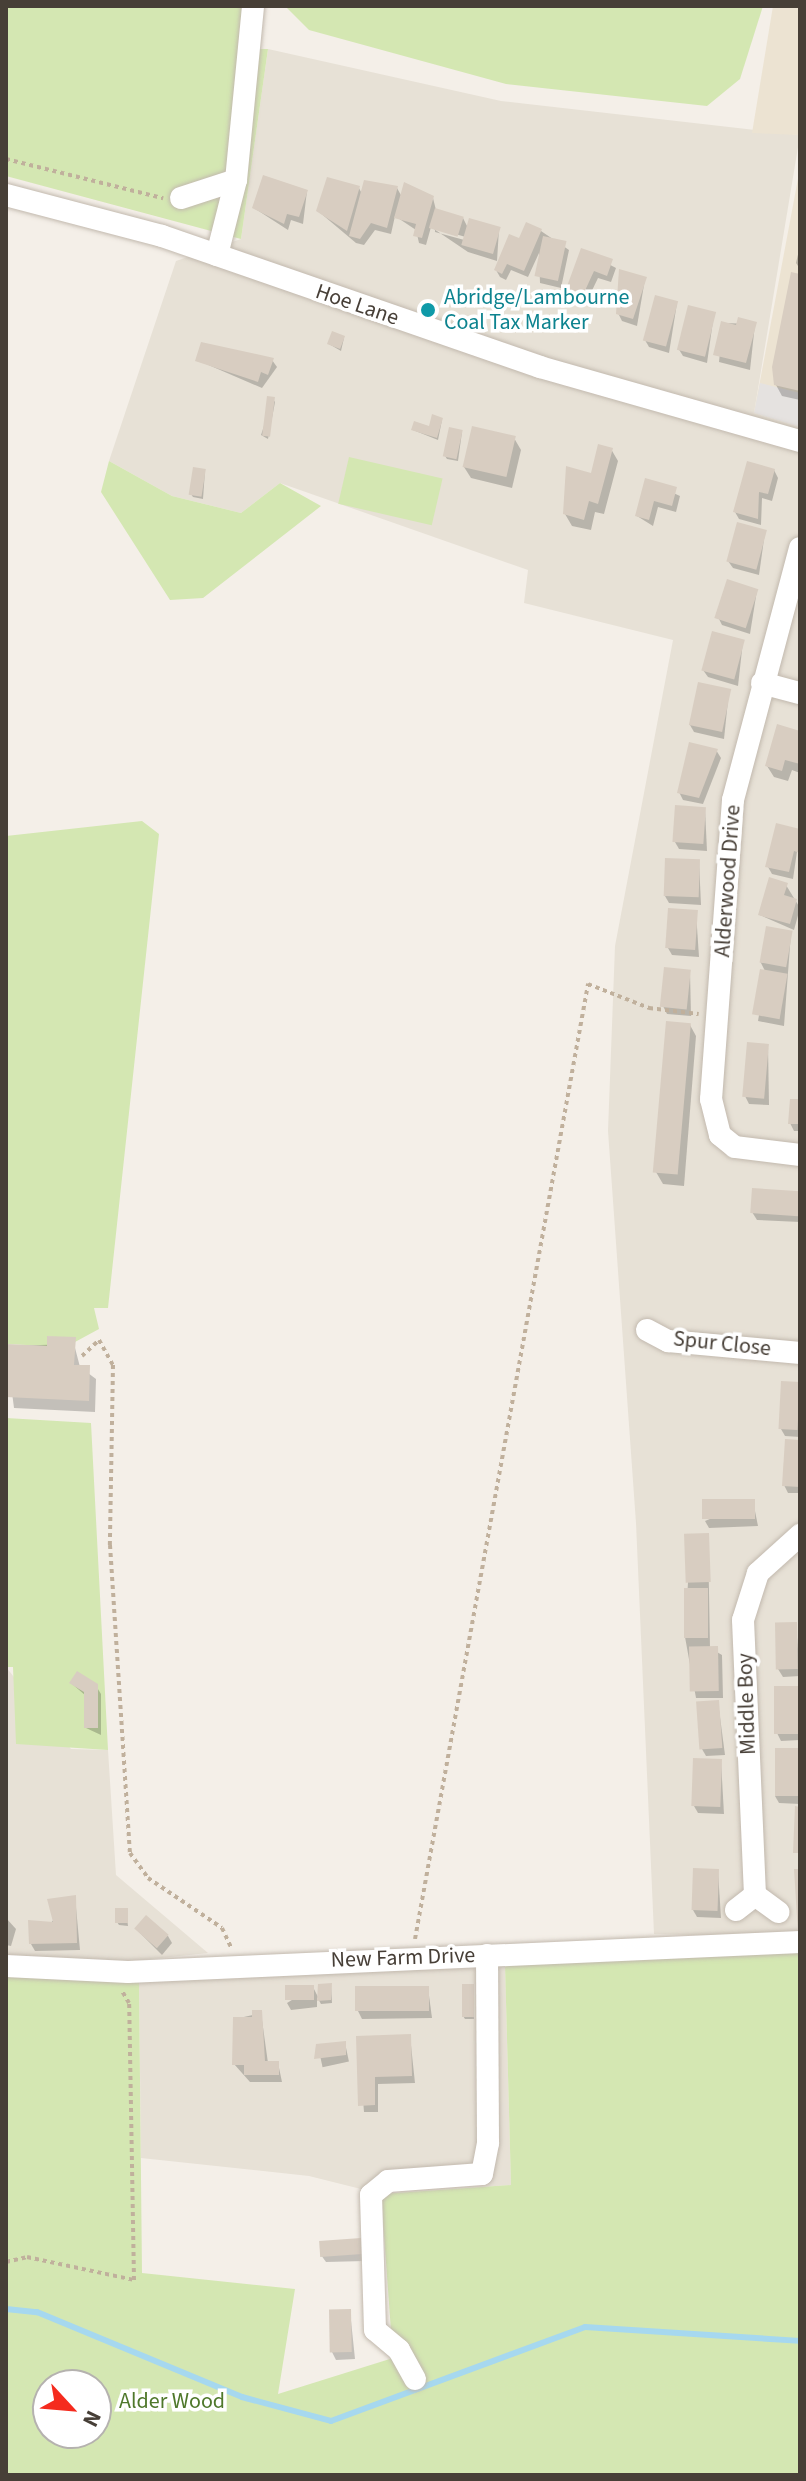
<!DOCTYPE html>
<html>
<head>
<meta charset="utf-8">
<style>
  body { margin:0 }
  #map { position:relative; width:806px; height:2481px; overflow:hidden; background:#f4efe8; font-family:"Source Sans 3",sans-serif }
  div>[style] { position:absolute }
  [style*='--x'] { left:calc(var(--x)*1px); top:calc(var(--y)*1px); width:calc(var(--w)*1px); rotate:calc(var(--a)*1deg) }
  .residential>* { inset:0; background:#e7e1d6 }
  .education>* { inset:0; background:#ece3d2 }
  .green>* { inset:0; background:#d4e7b2; transform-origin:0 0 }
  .parking>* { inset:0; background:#e5e2e0 }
  .shadow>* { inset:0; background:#0003; transform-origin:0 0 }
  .stream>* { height:6px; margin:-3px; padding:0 3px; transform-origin:3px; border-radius:3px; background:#a6d8ef }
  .building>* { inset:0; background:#d8cdc1; transform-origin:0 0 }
  .path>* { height:4px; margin-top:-2px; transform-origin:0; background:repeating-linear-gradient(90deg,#c0b09c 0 4px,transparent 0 8px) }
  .roads { filter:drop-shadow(0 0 2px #c2b9ae) drop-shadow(0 0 2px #c2b9ae) }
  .minor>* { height:22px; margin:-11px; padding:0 11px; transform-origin:11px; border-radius:11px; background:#fff }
  .dots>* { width:22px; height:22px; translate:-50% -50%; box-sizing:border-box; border:4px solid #fff; border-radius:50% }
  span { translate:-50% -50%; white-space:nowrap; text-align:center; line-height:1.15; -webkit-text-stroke:7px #fff; paint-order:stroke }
  .culture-label { font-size:22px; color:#0d838f }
  .left { translate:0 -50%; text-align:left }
  .street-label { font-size:22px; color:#473f37 }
  .park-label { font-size:22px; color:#4f782b }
  .frame { position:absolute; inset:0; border:8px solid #473f37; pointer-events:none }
  .north { position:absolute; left:32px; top:2369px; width:80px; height:80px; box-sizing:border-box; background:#fff; border:2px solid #b5b2af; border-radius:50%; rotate:116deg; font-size:22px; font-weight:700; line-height:32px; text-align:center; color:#473f37 }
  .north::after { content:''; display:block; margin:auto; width:28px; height:36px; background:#f52b1e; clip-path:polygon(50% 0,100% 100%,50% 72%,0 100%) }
</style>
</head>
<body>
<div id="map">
  <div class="residential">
    <i style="clip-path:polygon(268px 49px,501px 101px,800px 135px,754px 413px,800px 427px,800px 1938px,654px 1934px,636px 1523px,608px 1131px,615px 946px,673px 640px,524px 603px,528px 570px,280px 483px,241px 513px,172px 496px,109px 461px,176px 261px,241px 239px)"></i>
    <i style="clip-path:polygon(6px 1667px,71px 1749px,108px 1750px,116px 1875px,208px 1953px,85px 1966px,6px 1959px)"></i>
    <i style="clip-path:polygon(505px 1965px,511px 2185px,381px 2194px,309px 2176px,141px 2158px,139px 1982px)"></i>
  </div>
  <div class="education">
    <i style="clip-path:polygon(773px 6px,800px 6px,800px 135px,752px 133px)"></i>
    <i style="clip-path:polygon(800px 168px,800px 427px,754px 413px)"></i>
  </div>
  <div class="green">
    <i style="clip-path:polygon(6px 6px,242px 6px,238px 49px,268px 49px,241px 239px,6px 176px)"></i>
    <i style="clip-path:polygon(285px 6px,763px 6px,740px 79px,707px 106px,506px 84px,309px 30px)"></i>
    <i style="left:349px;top:457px;width:96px;height:48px;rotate:13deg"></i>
    <i style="clip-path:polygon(109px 461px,172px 496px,241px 513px,280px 483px,321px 506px,203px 598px,170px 600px,101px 492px)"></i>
    <i style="clip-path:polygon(142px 821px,159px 834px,108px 1308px,94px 1308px,99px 1329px,75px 1342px,48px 1336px,47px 1346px,6px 1344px,6px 836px)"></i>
    <i style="clip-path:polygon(6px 1418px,91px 1423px,108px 1750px,16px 1744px,13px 1667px,6px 1667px)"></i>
    <i style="clip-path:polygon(evenodd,800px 1947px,800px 2475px,6px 2475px,6px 1974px,139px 1982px,142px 2273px,295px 2289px,278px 2394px,393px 2358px,381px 2194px,511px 2185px,505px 1965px,800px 1947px,48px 2385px,96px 2385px,96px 2433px,48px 2433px,48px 2385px)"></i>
  </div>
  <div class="parking">
    <i style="clip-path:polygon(760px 383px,800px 393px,800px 427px,754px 413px)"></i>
  </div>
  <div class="shadow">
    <i style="clip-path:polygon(evenodd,359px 188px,362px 194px,397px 188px,402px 197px,433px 198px,436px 210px,463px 218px,468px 228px,499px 229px,497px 261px,468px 252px,431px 227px,426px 245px,419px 243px,416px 230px,395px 216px,391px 234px,375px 230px,364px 245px,356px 243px,318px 211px,359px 188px,435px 228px,469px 238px,468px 241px,435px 232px,435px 228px)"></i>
    <i style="clip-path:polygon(307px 191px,303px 224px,291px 220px,288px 230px,254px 208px)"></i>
    <i style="clip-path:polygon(541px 231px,569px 250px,561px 288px,540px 283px,539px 253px,528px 277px,511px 270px,506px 280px,500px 277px,496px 270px,520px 240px)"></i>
    <i style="clip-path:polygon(800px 246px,800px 269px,796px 263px)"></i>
    <i style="clip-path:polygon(582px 250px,616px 268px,611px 282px,598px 278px,587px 301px,568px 289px)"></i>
    <i style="clip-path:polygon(800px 276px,800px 400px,782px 396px,776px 385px)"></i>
    <i style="clip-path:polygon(645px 279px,637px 326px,622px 321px,618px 313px)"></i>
    <i style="clip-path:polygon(677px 303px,669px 353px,649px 347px,645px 340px)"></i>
    <i style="clip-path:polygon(714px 314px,707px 363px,683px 356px,678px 348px)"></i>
    <i style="clip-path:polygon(723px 323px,755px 324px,750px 370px,719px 362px)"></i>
    <i style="clip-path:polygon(344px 338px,341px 351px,329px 344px)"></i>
    <i style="clip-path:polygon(197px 360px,272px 360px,277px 367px,262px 388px)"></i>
    <i style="clip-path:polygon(273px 399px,275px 402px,268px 439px,261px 435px)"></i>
    <i style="clip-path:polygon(442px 420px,438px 440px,413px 430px,430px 429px)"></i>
    <i style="clip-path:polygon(462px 432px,458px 461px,447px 459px,445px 456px)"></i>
    <i style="clip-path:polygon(514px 438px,521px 450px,512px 488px,471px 478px,464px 467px)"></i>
    <i style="clip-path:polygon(611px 449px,618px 461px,604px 514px,595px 512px,591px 530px,572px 526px,565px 514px)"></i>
    <i style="clip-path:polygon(774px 470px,778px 478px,772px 501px,762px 498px,761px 525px,739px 519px,735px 512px)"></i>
    <i style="clip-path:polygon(205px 471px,203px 499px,193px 497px,191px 494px)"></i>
    <i style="clip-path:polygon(647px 481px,680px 496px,676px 512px,658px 507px,653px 526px,637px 516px)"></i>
    <i style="clip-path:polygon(765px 532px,759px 575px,733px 568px,728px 561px)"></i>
    <i style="clip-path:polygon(757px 590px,750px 634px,722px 625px,718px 617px)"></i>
    <i style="clip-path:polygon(743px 641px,738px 686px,708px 677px,703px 670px)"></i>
    <i style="clip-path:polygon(729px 691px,724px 739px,694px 732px,690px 725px)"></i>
    <i style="clip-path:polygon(800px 733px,800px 773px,792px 770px,788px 781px,774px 777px,767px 766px)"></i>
    <i style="clip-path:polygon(716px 750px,721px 758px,703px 804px,683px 800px,679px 792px)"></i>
    <i style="clip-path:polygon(705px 809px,707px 851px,679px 849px,675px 842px)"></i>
    <i style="clip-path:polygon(800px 831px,793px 879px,772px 874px,768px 867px)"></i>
    <i style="clip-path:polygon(699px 861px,701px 905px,669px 903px,665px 896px)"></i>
    <i style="clip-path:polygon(786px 885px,800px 908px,794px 930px,760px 915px)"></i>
    <i style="clip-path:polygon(696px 912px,699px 957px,672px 955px,668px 948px)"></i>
    <i style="clip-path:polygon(791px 933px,784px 1026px,758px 1021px,766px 973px,760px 961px)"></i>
    <i style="clip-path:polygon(690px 972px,691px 1016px,667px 1014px,663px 1006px)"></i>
    <i style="clip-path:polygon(690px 1025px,696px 1036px,684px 1186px,663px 1184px,656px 1172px)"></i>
    <i style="clip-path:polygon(768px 1046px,769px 1105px,749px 1104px,745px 1096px)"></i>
    <i style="clip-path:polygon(800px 1101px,800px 1131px,794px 1131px,790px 1123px)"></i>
    <i style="clip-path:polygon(799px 1193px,800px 1222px,757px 1220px,752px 1212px)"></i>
    <i style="clip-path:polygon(74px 1344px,80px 1367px,96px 1379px,95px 1412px,14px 1408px,6px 1346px)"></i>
    <i style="clip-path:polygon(800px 1384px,800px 1437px,785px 1436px,781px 1429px)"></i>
    <i style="clip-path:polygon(800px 1442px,800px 1493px,788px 1493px,784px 1485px)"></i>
    <i style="clip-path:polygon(753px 1501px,758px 1526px,709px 1528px,705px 1521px)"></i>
    <i style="clip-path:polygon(708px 1535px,710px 1648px,722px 1655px,723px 1698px,696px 1698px,685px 1637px,688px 1582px)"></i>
    <i style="clip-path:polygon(796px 1624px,800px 1676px,783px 1677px,778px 1669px)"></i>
    <i style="clip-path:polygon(71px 1683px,96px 1686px,101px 1694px,101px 1735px,86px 1728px,86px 1696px)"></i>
    <i style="clip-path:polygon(800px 1688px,800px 1740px,781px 1741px,777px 1733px)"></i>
    <i style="clip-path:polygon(718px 1702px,725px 1755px,706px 1756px,702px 1749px)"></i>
    <i style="clip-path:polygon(799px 1750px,800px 1804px,779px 1803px,775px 1796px)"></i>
    <i style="clip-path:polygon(721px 1761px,724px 1814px,698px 1813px,694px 1806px)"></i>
    <i style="clip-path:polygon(718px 1871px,721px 1918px,697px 1917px,693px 1910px)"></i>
    <i style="clip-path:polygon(75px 1897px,80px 1950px,35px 1951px,31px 1944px)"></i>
    <i style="clip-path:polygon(126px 1910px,128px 1926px,119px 1925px,117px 1922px)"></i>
    <i style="clip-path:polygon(6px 1918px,16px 1929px,11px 1946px,6px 1945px)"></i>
    <i style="clip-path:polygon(136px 1929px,168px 1936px,172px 1943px,162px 1955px)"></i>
    <i style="clip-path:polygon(331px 1985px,332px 2003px,321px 2004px,317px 1997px,317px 2007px,291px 2010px,287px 2003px,313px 1987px,319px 1999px)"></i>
    <i style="clip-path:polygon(473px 1986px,474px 2019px,465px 2019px,463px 2016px)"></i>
    <i style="clip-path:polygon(428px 1988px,432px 2018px,362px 2019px,358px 2011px)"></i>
    <i style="clip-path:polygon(261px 2013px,268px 2063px,278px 2063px,282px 2082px,250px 2082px,234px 2064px,235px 2019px)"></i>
    <i style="clip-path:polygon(410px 2036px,415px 2083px,378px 2084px,378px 2112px,364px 2112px,358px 2037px)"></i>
    <i style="left:345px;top:2043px;width:19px;height:27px;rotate:78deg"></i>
    <i style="clip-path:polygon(360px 2240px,365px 2261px,326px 2262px,321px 2255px)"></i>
    <i style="clip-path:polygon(350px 2311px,355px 2359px,336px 2360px,332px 2352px)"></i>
  </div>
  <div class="stream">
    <i style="--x:6;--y:2309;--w:31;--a:6"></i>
    <i style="--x:37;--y:2312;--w:222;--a:22.5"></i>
    <i style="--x:242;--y:2397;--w:92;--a:15.1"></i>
    <i style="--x:331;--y:2421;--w:271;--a:-20.3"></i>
    <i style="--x:585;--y:2327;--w:215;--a:3.7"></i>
  </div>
  <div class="building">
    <i style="clip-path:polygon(263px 175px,308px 190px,299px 217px,287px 214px,284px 224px,252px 208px)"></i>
    <i style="clip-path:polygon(327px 177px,360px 186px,347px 231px,316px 211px)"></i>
    <i style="clip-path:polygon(364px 180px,398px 186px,387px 228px,371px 223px,360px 239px,349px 236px)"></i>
    <i style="clip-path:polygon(404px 182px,434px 196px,422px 238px,413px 236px,416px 224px,394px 218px)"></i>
    <i style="left:435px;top:208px;width:30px;height:21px;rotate:17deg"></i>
    <i style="left:469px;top:218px;width:33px;height:28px;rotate:16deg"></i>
    <i style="clip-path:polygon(526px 222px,542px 229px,524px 271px,507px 264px,502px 274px,494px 270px,509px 234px,519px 238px)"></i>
    <i style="left:543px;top:236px;width:24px;height:41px;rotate:12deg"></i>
    <i style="clip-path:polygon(581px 248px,613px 259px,607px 276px,594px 271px,583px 295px,566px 289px)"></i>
    <i style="clip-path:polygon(619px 269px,647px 277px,633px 319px,616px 314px)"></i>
    <i style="clip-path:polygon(791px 272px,800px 274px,800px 391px,774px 385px,772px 367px)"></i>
    <i style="left:655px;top:295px;width:24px;height:47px;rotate:15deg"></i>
    <i style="left:688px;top:305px;width:29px;height:46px;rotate:14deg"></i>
    <i style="clip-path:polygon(738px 317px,757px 322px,746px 363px,713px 355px,721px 321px,736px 325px)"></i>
    <i style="left:332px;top:331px;width:14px;height:14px;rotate:21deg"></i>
    <i style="clip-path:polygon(201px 342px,274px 358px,268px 375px,261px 372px,258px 382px,195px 361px)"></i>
    <i style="left:267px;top:396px;width:8px;height:40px;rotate:7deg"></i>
    <i style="clip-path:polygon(432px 414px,443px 418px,437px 438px,411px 430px,414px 421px,429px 426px)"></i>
    <i style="left:472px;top:426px;width:45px;height:42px;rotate:13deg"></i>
    <i style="left:449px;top:427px;width:14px;height:30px;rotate:12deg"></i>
    <i style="clip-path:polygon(598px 444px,613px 448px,598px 504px,589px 501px,584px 520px,563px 514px,566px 466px,591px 473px)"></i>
    <i style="clip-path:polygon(747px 461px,775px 469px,768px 494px,759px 492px,758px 519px,733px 512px)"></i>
    <i style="left:193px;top:467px;width:13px;height:28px;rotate:9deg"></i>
    <i style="clip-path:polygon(645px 478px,677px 487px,672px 506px,654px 501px,649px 520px,635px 516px)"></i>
    <i style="left:737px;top:522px;width:31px;height:41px;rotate:15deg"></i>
    <i style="left:727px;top:579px;width:33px;height:41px;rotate:18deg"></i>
    <i style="left:712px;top:631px;width:34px;height:41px;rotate:15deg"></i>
    <i style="left:698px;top:682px;width:34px;height:44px;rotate:12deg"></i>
    <i style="clip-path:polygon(777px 724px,800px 731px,800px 764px,785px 760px,782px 771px,765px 766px)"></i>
    <i style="clip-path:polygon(689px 742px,718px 749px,699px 798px,677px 793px)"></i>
    <i style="left:675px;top:805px;width:31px;height:37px;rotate:4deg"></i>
    <i style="clip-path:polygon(776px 823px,800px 829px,800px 853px,794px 851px,789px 872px,765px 867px)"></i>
    <i style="left:665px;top:858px;width:35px;height:38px;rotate:2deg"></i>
    <i style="clip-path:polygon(769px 877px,788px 883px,784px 895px,797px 899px,790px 924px,758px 915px)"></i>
    <i style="left:668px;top:908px;width:30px;height:40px;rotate:4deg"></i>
    <i style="left:766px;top:926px;width:27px;height:37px;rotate:10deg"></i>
    <i style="left:664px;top:967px;width:27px;height:40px;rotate:6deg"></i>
    <i style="left:760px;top:969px;width:28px;height:46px;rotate:10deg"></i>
    <i style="left:666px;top:1021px;width:25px;height:152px;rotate:5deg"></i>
    <i style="left:747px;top:1042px;width:22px;height:55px;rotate:5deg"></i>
    <i style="clip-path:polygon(790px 1099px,800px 1099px,800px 1124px,788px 1124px)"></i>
    <i style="left:752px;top:1188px;width:48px;height:25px;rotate:4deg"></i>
    <i style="clip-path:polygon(47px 1336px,76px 1337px,74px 1365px,90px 1365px,89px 1401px,6px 1397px,6px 1344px,47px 1346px)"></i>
    <i style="left:781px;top:1381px;width:19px;height:48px;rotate:3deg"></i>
    <i style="clip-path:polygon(785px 1439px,800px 1440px,800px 1487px,782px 1486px)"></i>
    <i style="left:755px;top:1499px;width:20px;height:53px;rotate:90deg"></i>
    <i style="left:709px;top:1533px;width:49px;height:25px;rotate:88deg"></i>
    <i style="left:684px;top:1588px;width:24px;height:50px"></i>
    <i style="left:797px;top:1622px;width:47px;height:22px;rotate:89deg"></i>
    <i style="left:718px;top:1646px;width:45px;height:29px;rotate:89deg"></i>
    <i style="clip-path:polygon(77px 1671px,98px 1684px,98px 1728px,84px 1728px,84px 1692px,69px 1683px)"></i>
    <i style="left:774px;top:1686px;width:26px;height:48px"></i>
    <i style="left:719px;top:1700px;width:48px;height:23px;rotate:86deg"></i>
    <i style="left:775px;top:1748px;width:25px;height:48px"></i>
    <i style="left:693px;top:1758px;width:29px;height:48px;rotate:2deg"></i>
    <i style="clip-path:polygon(795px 1806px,800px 1807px,800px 1853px,793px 1853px)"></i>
    <i style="left:693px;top:1868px;width:26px;height:42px;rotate:2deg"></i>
    <i style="clip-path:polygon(794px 1869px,800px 1869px,800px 1933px,798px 1933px)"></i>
    <i style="clip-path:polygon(76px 1895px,77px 1943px,29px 1944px,28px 1920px,53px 1922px,47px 1899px)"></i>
    <i style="left:115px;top:1908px;width:13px;height:15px"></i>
    <i style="left:146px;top:1915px;width:30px;height:18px;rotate:41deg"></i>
    <i style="clip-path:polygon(332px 1983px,331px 2000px,317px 2001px,318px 1984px)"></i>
    <i style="left:462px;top:1984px;width:12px;height:33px"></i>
    <i style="left:314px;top:1985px;width:15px;height:29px;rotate:90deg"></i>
    <i style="left:429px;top:1986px;width:25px;height:74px;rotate:90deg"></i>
    <i style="clip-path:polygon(252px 2010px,262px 2010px,265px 2061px,279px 2061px,279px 2075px,244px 2075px,244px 2065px,232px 2065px,233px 2017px,252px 2017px)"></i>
    <i style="clip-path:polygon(411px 2034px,412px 2076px,375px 2077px,375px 2105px,358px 2106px,356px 2036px)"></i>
    <i style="clip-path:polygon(346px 2041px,346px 2055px,314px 2059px,316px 2044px)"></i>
    <i style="left:361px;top:2238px;width:16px;height:42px;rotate:86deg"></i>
    <i style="left:351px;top:2309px;width:43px;height:22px;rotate:89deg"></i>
  </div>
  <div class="path">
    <i style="--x:6;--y:159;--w:162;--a:14"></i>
    <i style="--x:82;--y:1356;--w:23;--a:-43"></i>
    <i style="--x:99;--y:1340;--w:29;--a:61"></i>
    <i style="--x:113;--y:1365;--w:180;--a:91"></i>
    <i style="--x:110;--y:1545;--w:309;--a:86.3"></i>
    <i style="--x:130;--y:1853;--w:31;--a:54"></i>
    <i style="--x:148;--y:1878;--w:89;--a:34"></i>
    <i style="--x:222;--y:1928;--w:23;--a:65"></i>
    <i style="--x:415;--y:1939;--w:971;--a:-79.73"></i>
    <i style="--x:588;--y:984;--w:66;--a:21.5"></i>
    <i style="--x:649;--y:1008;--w:50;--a:6.8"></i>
    <i style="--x:6;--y:2262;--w:22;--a:-13"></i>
    <i style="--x:27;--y:2257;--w:109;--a:12.1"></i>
    <i style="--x:134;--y:2280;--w:277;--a:-91"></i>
    <i style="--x:129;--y:2003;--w:14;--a:-120"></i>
  </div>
  <div class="roads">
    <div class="minor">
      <i style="--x:6;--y:195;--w:161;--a:14.7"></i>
      <i style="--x:162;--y:236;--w:400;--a:19.1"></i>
      <i style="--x:540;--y:367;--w:270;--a:15.9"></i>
      <i style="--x:181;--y:198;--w:58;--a:-18.1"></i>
      <i style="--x:217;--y:255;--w:77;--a:-75.8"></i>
      <i style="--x:236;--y:180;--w:175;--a:-84.4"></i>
      <i style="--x:800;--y:548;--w:261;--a:104.9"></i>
      <i style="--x:733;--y:800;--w:300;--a:94.2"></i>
      <i style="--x:711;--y:1099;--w:37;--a:76"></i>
      <i style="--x:720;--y:1135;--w:19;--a:39"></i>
      <i style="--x:735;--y:1147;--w:65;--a:7"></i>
      <i style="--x:762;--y:683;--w:39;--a:15"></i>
      <i style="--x:647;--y:1330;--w:24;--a:28"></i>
      <i style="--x:668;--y:1341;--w:133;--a:5.2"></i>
      <i style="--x:755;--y:1895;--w:275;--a:-92.5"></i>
      <i style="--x:743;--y:1620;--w:49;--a:-72.3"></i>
      <i style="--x:758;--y:1573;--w:57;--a:-42.1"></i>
      <i style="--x:736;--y:1910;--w:24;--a:-38"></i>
      <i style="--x:755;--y:1895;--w:29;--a:36"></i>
      <i style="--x:6;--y:1966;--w:122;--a:2.8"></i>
      <i style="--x:128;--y:1972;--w:673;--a:-2.56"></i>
      <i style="--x:415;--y:2379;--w:33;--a:-119"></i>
      <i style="--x:399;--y:2350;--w:31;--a:-140"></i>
      <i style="--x:375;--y:2330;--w:135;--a:-91.7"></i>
      <i style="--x:371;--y:2195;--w:22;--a:-39"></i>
      <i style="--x:388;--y:2181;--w:94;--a:-4.3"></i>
      <i style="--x:482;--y:2174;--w:32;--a:-79"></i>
      <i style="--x:488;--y:2143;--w:188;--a:-90.3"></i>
    </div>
  </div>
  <div class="dots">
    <i style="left:428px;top:310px;background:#0f9aa8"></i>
  </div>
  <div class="culture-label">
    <span class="left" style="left:444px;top:310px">Abridge/Lambourne<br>Coal Tax Marker</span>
  </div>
  <div class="street-label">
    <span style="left:357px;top:305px;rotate:19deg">Hoe Lane</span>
    <span style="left:728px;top:881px;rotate:-86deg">Alderwood Drive</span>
    <span style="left:722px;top:1344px;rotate:6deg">Spur Close</span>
    <span style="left:747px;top:1704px;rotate:-92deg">Middle Boy</span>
    <span style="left:403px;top:1958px;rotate:-2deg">New Farm Drive</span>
  </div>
  <div class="park-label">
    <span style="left:172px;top:2402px">Alder Wood</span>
  </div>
  <div class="frame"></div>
  <div class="north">N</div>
</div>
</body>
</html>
